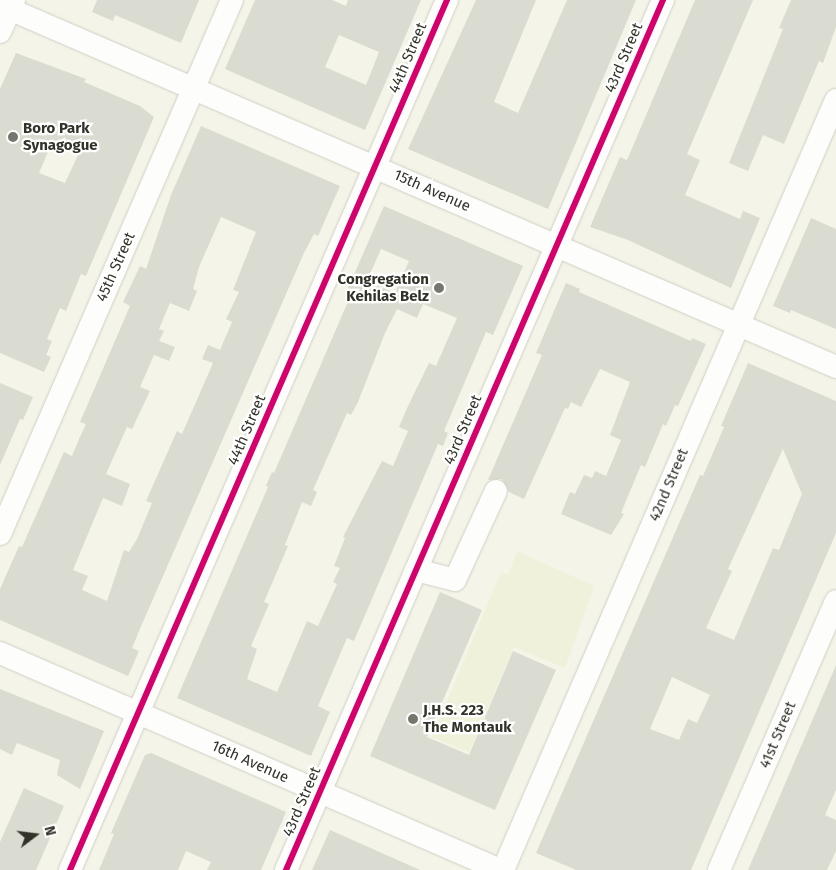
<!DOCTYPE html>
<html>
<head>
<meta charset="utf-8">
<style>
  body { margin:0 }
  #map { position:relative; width:836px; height:870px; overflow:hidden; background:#f4f4e8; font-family:"Fira Sans",sans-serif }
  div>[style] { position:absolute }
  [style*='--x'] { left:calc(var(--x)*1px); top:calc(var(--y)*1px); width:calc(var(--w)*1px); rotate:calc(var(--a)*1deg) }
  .built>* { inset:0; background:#f0f1da }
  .building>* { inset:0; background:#dbdcd1 }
  .roads { filter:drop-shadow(0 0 1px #cfcfc5) drop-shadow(0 0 1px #cfcfc5) }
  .minor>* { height:22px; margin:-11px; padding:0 11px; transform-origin:11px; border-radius:11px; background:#fdfdfc }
  .cycleway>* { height:6px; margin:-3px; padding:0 3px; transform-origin:3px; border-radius:3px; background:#d6006c }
  .dots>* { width:14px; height:14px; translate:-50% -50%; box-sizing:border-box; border:2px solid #fff; border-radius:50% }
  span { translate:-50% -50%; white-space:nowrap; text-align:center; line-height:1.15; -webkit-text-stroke:4.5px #fff; paint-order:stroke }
  .street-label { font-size:15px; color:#323229 }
  .poi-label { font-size:15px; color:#323229; font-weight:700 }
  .left { translate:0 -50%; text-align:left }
  .right { translate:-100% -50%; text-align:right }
  .north { position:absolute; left:10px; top:810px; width:50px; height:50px; -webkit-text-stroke:4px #fff; paint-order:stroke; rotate:75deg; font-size:14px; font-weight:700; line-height:20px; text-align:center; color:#323229 }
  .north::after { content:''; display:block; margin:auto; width:18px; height:22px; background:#323229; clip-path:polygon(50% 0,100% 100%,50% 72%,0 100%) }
</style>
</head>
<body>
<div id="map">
  <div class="built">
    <i style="clip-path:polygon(517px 551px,594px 586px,565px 668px,514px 647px,469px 752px,432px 737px,501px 572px,508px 575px)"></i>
  </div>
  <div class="building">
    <i style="clip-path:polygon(97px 0,199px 0,181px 43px,115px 15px,113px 21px,92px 12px)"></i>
    <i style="clip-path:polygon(evenodd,255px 0,332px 0,346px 6px,348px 0,421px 0,365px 130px,225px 69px,255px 0,339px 35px,379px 52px,366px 85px,325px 67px,339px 35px)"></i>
    <i style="clip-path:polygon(476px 0,536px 0,494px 102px,518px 113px,567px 0,636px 0,548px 209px,408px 149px)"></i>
    <i style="clip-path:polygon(695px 0,753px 0,687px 154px,700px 160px,685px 195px,740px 219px,743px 211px,760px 218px,731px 288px,628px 240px,590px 227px,620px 157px,627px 160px)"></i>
    <i style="clip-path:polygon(791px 0,836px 0,836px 27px,823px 63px,819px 61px,784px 144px,763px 135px,748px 171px,729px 163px,783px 29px,779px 28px)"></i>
    <i style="clip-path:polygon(evenodd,16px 53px,86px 79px,84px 82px,140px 106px,154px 117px,86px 276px,81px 274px,66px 311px,60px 308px,47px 339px,52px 341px,46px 355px,51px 357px,44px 372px,0 353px,0 89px,16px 53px,51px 145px,78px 155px,65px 183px,39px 173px,51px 145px)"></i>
    <i style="clip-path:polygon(evenodd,201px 126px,340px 186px,318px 236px,314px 234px,304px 253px,139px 631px,132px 648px,139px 651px,128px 676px,0 620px,0 589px,19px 546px,22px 547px,64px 452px,72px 456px,79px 439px,86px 424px,80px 422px,130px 306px,123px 302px,140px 266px,146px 269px,171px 195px,201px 126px,221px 217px,256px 232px,233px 290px,239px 292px,226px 319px,232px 322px,220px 350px,208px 345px,202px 359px,213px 363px,182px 434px,177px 431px,146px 501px,152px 503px,137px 539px,129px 552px,124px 550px,107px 601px,82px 590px,88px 576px,73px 570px,103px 498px,122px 506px,130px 484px,106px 474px,127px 427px,132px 429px,150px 391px,140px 387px,154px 355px,169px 361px,175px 347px,159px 341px,164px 331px,159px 329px,170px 303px,189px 311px,197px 291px,193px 289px,199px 267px,221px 217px)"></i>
    <i style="clip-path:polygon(evenodd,384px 206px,523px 266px,493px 335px,486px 332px,444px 431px,448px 433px,443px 446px,438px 444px,354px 641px,347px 638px,341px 652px,318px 706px,330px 712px,311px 756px,177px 698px,268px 487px,266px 486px,272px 472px,274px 473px,353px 290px,348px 288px,384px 206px,381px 249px,409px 261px,395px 293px,367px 281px,381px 249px,384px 206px,423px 304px,457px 318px,436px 366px,429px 363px,408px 406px,399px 427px,408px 431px,393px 466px,382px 461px,343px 537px,345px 538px,334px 566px,340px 568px,333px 582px,337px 584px,318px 626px,307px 621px,277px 692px,247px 679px,257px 649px,251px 646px,269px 604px,264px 602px,288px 546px,285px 545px,302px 502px,311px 506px,317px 492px,313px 490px,347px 413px,351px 415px,358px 402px,385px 333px,397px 309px,417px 318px,423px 304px)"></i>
    <i style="clip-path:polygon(811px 218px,836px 229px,836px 329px,791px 310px,790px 313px,773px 306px)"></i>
    <i style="clip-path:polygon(566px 283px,580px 289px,579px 292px,691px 341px,692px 338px,706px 344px,678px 406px,675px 405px,666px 426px,663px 424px,645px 467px,641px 465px,621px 513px,624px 514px,611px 535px,561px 514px,570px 492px,575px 494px,584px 475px,592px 478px,595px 471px,606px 476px,621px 440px,610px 435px,630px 382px,600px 369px,581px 407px,571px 402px,568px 409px,565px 408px,524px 499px,509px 492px,502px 479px,488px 480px,542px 355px,536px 353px)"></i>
    <i style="clip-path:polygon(evenodd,748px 363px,836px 401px,836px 533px,691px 870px,576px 870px,536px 853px,700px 475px,703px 476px,724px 427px,721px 426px,748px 363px,783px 449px,802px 494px,779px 550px,773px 548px,734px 640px,706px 628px,732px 571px,728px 569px,783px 449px,748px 363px,672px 677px,710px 695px,697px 723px,688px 719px,679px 740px,650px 729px,672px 677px)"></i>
    <i style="clip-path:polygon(0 383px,33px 397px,23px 420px,20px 419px,0 465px)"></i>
    <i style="clip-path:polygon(440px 592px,482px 610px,427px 737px,469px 755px,513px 651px,556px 670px,495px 810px,370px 756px)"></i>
    <i style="clip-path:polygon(836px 665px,836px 790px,825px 815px,836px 820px,836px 851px,827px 870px,748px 870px)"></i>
    <i style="clip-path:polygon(0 689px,104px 731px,80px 789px,57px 775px,60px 760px,17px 743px,12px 755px,0 749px)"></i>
    <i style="clip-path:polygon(151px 753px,286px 812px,261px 870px,207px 870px,211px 862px,186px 851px,178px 870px,99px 870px,114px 834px,111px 833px,145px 755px)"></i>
    <i style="clip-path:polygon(24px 788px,64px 806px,36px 870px,0 870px,0 842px)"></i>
    <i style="clip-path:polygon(330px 830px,420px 870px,312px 870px)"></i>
  </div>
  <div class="roads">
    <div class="minor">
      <i style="--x:0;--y:5;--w:911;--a:23.41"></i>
      <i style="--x:0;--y:32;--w:35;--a:-66"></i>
      <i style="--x:0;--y:534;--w:582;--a:-66.52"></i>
      <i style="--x:416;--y:570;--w:40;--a:14.4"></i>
      <i style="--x:455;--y:580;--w:98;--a:-65.3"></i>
      <i style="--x:0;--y:653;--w:545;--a:23.46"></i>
      <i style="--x:70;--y:870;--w:948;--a:-66.57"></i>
      <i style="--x:286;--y:870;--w:948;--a:-66.57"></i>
      <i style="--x:503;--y:870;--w:839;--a:-66.61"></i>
      <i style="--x:719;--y:870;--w:293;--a:-66.5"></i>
    </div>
  </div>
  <div class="cycleway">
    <i style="--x:70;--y:870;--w:948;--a:-66.57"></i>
    <i style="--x:286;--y:870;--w:948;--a:-66.57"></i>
  </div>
  <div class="dots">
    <i style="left:13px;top:137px;background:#76766c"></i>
    <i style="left:439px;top:288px;background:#76766c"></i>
    <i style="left:413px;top:719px;background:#76766c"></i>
  </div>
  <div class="street-label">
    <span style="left:408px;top:58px;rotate:-67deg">44th Street</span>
    <span style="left:624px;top:58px;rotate:-67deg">43rd Street</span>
    <span style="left:432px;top:191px;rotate:24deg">15th Avenue</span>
    <span style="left:116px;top:267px;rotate:-66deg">45th Street</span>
    <span style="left:247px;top:430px;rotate:-67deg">44th Street</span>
    <span style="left:463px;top:430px;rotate:-67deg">43rd Street</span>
    <span style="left:669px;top:485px;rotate:-67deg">42nd Street</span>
    <span style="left:778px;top:735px;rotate:-67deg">41st Street</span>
    <span style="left:250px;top:762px;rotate:24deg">16th Avenue</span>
    <span style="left:302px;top:802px;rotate:-67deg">43rd Street</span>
  </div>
  <div class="poi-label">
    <span class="left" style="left:23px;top:137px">Boro Park<br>Synagogue</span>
    <span class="right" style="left:429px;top:288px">Congregation<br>Kehilas Belz</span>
    <span class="left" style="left:423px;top:719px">J.H.S. 223<br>The Montauk</span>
  </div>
  <div class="north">N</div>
</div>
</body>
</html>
